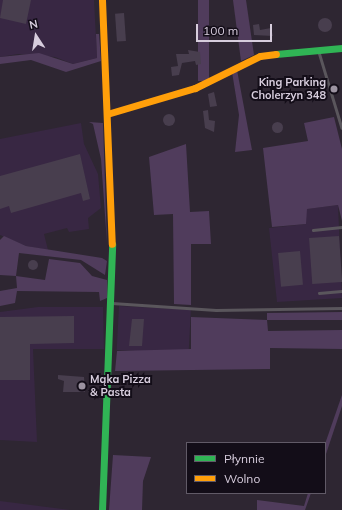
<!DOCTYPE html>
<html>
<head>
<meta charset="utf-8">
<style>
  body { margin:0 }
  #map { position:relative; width:342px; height:510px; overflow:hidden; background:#2e2632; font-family:Mulish,sans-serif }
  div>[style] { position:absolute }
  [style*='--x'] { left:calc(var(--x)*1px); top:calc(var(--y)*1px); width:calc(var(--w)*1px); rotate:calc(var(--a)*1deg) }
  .built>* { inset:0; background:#382743; transform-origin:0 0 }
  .green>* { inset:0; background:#503c5c; transform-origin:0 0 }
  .building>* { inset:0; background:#483e4e; transform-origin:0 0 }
  .round { border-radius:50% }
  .lane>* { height:2.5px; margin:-1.25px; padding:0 1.25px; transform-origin:1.25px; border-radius:1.25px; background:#5a565c }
  .fast>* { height:7px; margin:-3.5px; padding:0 3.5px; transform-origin:3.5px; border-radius:3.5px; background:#30b455 }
  .slow>* { height:7px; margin:-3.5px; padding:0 3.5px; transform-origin:3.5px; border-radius:3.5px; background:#ff9f0a }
  .dots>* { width:11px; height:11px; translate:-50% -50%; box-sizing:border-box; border:2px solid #130d18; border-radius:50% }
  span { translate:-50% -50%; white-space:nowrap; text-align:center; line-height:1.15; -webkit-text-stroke:4px #130d18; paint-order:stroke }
  .poi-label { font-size:11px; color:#d7cddd; font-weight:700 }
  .right { translate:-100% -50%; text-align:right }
  .left { translate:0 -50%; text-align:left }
  .legend { position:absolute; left:186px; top:442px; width:140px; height:52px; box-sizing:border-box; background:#130d18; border:1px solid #615a67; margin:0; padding:5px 7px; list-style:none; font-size:12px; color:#d7cddd }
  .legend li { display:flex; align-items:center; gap:8px; height:20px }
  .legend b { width:20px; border:1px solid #615a67 }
  .north { position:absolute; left:16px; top:16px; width:40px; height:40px; -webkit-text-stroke:3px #130d18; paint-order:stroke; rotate:348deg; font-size:11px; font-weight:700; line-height:16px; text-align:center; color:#d7cddd }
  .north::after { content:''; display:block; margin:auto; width:14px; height:18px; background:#d7cddd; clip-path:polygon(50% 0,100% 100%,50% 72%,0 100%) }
  .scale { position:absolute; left:196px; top:24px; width:76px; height:18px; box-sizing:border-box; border:2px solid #d7cddd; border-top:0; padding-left:5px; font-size:12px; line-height:14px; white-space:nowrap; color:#d7cddd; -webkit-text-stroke:3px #130d18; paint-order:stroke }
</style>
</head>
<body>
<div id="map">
  <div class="built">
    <i style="clip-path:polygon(0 0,94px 0,97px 58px,73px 64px,55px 57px,18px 54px,0 57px)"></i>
    <i style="clip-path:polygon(81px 123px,84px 144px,98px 174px,100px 197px,101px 208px,88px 218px,89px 229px,69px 232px,67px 228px,44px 234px,48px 250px,26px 246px,0 235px,0 139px)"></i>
    <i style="clip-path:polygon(338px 205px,342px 298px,277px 302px,269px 228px,306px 224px,306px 209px)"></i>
    <i style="left:119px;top:306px;width:72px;height:44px;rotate:3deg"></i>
    <i style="clip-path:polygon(38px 307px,103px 307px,104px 349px,33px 349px,37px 442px,0 440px,0 312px)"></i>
    <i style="clip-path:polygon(0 501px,70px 510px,0 510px)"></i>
  </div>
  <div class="green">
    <i style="left:198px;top:0;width:11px;height:81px"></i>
    <i style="clip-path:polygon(233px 0,246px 0,254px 55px,241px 61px)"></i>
    <i style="clip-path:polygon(96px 34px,99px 34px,101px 61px,66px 72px,31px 60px,0 64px,0 57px,39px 53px,73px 64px,97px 58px)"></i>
    <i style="clip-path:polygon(237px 70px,252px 150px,235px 152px,239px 115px,232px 72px)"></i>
    <i style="clip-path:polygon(334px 117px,342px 149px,342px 221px,338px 205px,307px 209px,306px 224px,272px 227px,263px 148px,308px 141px,304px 123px)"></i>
    <i style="clip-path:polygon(89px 122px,103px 123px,107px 243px,101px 159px,93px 124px)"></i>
    <i style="clip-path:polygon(186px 144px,190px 212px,209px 211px,211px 244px,191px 244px,191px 305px,174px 304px,173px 214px,154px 215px,149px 157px)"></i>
    <i style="clip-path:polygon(4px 236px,26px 246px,102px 258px,107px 261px,105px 275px,81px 260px,19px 253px,16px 276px,45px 280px,49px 259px,80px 263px,92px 276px,107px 280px,107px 298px,100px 301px,99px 292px,17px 291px,15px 303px,0 306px,0 291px,17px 288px,16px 276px,0 275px,0 240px)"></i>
    <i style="clip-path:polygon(342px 312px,342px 320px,267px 320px,268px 331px,342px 330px,342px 349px,270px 348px,270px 369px,115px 371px,117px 351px,191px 349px,191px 317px,267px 320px,267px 313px)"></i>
    <i style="clip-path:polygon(342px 395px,342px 406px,325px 457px,325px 444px)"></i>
    <i style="clip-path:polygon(113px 455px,151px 457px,143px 481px,142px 510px,109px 510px)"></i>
    <i style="clip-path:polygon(308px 493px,311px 493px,305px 510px,257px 510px,257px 500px,304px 506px)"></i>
  </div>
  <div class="building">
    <i style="clip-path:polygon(3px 0,31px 0,26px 24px,0 18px)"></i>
    <i style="left:124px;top:13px;width:28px;height:9px;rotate:86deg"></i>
    <i class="round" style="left:318px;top:18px;width:14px;height:14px"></i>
    <i style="clip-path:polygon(259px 24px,260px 30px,271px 28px,273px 36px,254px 35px,253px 25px)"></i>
    <i style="clip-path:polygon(188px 50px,200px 52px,201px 64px,196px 65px,195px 61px,182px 63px,179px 75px,172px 76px,171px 67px,178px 66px,176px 54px,189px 54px)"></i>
    <i style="clip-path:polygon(214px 92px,217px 106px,210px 107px,208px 94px)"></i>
    <i style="clip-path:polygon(208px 110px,209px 120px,215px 121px,214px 132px,205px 128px,203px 111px)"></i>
    <i class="round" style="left:163px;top:114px;width:12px;height:12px"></i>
    <i class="round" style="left:271.5px;top:121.5px;width:11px;height:11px"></i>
    <i style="clip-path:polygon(80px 154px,90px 199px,83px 201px,81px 193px,11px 213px,9px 206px,0 209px,0 176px)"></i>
    <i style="left:339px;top:236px;width:46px;height:30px;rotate:86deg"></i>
    <i style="left:300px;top:251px;width:34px;height:22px;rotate:85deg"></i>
    <i class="round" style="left:28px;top:260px;width:10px;height:10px"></i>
    <i style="clip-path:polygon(74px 316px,74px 343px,30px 344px,30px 380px,0 380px,0 317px)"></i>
    <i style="clip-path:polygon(132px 319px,144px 319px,142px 346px,129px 346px)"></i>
    <i style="clip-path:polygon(58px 375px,84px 377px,85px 392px,63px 392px,64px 381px,58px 379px)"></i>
  </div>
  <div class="lane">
    <i style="--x:319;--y:52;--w:79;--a:73.2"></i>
    <i style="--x:313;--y:230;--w:29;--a:-6"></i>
    <i style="--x:319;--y:293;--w:23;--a:-5"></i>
    <i style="--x:112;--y:303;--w:104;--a:3.9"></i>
    <i style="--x:216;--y:310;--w:126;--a:-0.9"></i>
  </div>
  <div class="fast">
    <i style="--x:276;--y:54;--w:66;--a:-5.2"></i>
    <i style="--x:102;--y:510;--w:266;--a:-87.8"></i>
  </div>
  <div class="slow">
    <i style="--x:102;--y:0;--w:244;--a:87.7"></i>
    <i style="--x:107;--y:114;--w:92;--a:-16.5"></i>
    <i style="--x:195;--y:88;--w:72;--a:-26.2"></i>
    <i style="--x:260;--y:56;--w:16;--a:-7"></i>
  </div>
  <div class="dots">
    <i style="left:334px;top:89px;background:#9c93a1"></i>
    <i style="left:82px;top:386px;background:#9c93a1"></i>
  </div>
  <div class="poi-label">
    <span class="right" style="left:326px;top:89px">King Parking<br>Cholerzyn 348</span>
    <span class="left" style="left:90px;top:386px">Mąka Pizza<br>&amp; Pasta</span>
  </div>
  <ul class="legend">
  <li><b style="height:5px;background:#30b455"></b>Płynnie</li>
  <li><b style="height:5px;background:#ff9f0a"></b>Wolno</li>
  </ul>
  <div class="north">N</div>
  <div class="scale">100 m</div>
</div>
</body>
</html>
